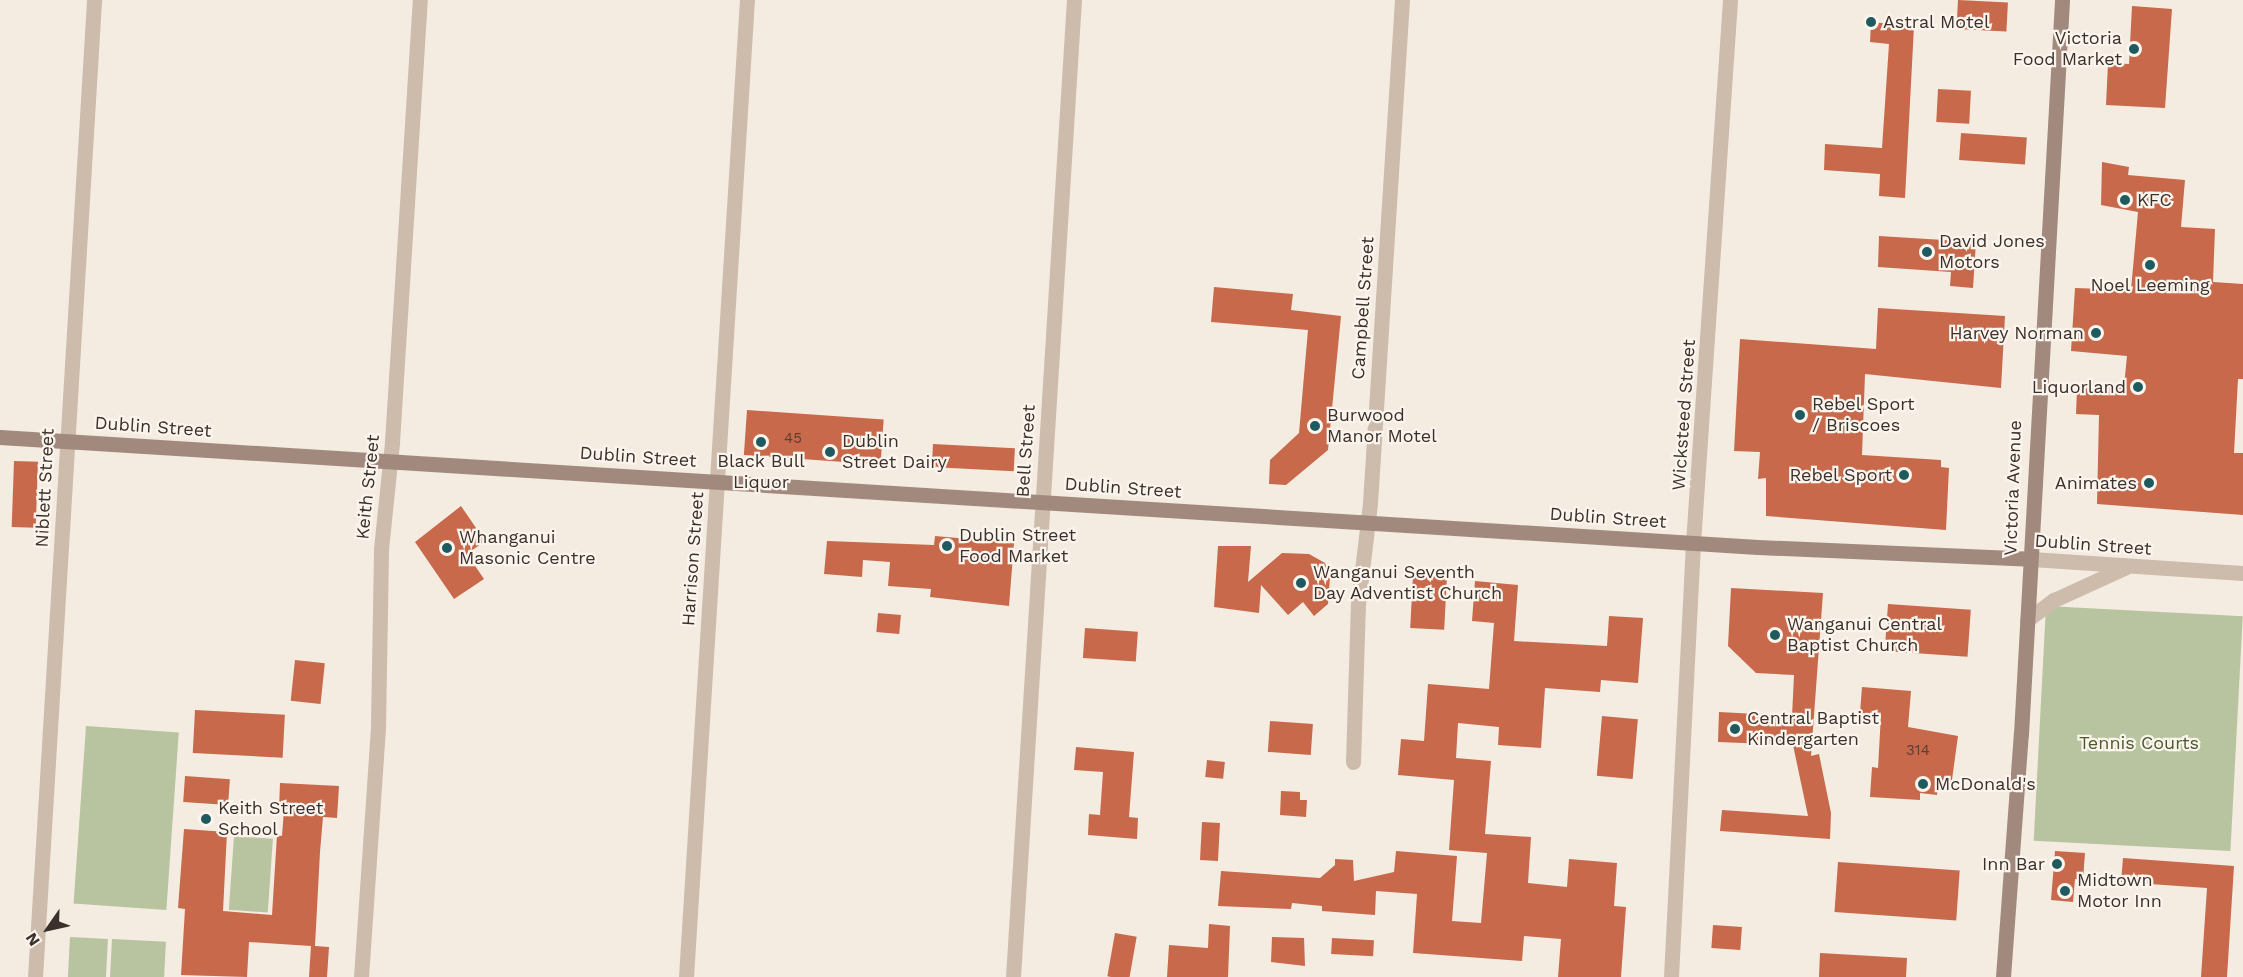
<!DOCTYPE html>
<html>
<head>
<meta charset="utf-8">
<style>
  body { margin:0 }
  #map { position:relative; width:2243px; height:977px; overflow:hidden; background:#f4ebe1; font-family:"Work Sans",sans-serif }
  div>[style] { position:absolute }
  [style*='--x'] { left:calc(var(--x)*1px); top:calc(var(--y)*1px); width:calc(var(--w)*1px); rotate:calc(var(--a)*1deg) }
  .green>* { inset:0; background:#b8c4a0; transform-origin:0 0 }
  .building>* { inset:0; background:#c8694b; transform-origin:0 0 }
  .minor>* { height:15px; margin:-7.5px; padding:0 7.5px; transform-origin:7.5px; border-radius:7.5px; background:#cdbbac }
  .tertiary>* { height:15px; margin:-7.5px; padding:0 7.5px; transform-origin:7.5px; border-radius:7.5px; background:#cdbbac }
  .secondary>* { height:15px; margin:-7.5px; padding:0 7.5px; transform-origin:7.5px; border-radius:7.5px; background:#a18a7d }
  .dots>* { width:16px; height:16px; translate:-50% -50%; box-sizing:border-box; border:3px solid #fbf5ee; border-radius:50% }
  span { translate:-50% -50%; white-space:nowrap; text-align:center; line-height:1.15; -webkit-text-stroke:4.5px #fbf5ee; paint-order:stroke }
  .number-label { font-size:15px; color:#5e3e33 }
  .number-label span { -webkit-text-stroke-width:0 }
  .poi-label { font-size:18px; color:#3b302b }
  .left { translate:0 -50%; text-align:left }
  .right { translate:-100% -50%; text-align:right }
  .street-label { font-size:18px; color:#3b302b }
  .park-label { font-size:18px; color:#4a5a2e }
  .north { position:absolute; left:18px; top:899px; width:60px; height:60px; -webkit-text-stroke:4px #fbf5ee; paint-order:stroke; rotate:236deg; font-size:16px; font-weight:700; line-height:24px; text-align:center; color:#3b302b }
  .north::after { content:''; display:block; margin:auto; width:21px; height:27px; background:#3b302b; clip-path:polygon(50% 0,100% 100%,50% 72%,0 100%) }
</style>
</head>
<body>
<div id="map">
  <div class="green">
    <i style="left:2046px;top:606px;width:197px;height:235px;rotate:3deg"></i>
    <i style="left:86px;top:726px;width:93px;height:178px;rotate:4deg"></i>
    <i style="left:234px;top:836px;width:39px;height:74px;rotate:4deg"></i>
    <i style="left:70px;top:937px;width:38px;height:40px;rotate:3deg"></i>
    <i style="left:112px;top:939px;width:54px;height:38px;rotate:3deg"></i>
  </div>
  <div class="building">
    <i style="left:1958px;top:0;width:50px;height:29px;rotate:3deg"></i>
    <i style="clip-path:polygon(2132px 6px,2172px 9px,2165px 108px,2106px 105px,2108px 63px,2129px 64px)"></i>
    <i style="clip-path:polygon(1871px 22px,1914px 26px,1905px 198px,1879px 196px,1880px 174px,1824px 170px,1825px 144px,1882px 148px,1889px 44px,1870px 42px)"></i>
    <i style="left:1938px;top:89px;width:33px;height:33px;rotate:3deg"></i>
    <i style="left:1961px;top:133px;width:66px;height:27px;rotate:4deg"></i>
    <i style="clip-path:polygon(2102px 162px,2129px 167px,2128px 175px,2185px 180px,2181px 227px,2215px 229px,2213px 282px,2243px 284px,2243px 379px,2238px 379px,2234px 453px,2243px 453px,2243px 515px,2097px 504px,2099px 415px,2076px 414px,2077px 389px,2124px 386px,2127px 356px,2071px 351px,2075px 288px,2131px 290px,2138px 212px,2101px 205px)"></i>
    <i style="clip-path:polygon(1879px 236px,1976px 242px,1973px 288px,1950px 286px,1951px 272px,1878px 267px)"></i>
    <i style="clip-path:polygon(1214px 287px,1293px 294px,1291px 310px,1341px 316px,1328px 450px,1286px 485px,1269px 484px,1270px 460px,1299px 433px,1308px 330px,1211px 322px)"></i>
    <i style="clip-path:polygon(1878px 308px,2005px 316px,2001px 388px,1865px 374px,1862px 455px,1941px 460px,1941px 467px,1949px 468px,1946px 530px,1766px 516px,1766px 478px,1758px 479px,1760px 452px,1734px 451px,1740px 339px,1876px 349px)"></i>
    <i style="left:747px;top:410px;width:137px;height:45px;rotate:4deg"></i>
    <i style="left:933px;top:444px;width:82px;height:23px;rotate:3deg"></i>
    <i style="left:14px;top:461px;width:24px;height:66px;rotate:2deg"></i>
    <i style="clip-path:polygon(461px 506px,485px 541px,467px 554px,484px 579px,454px 599px,415px 542px)"></i>
    <i style="clip-path:polygon(935px 536px,1014px 543px,1009px 606px,930px 597px,931px 589px,888px 586px,890px 562px,863px 560px,862px 577px,824px 574px,827px 541px,934px 545px)"></i>
    <i style="clip-path:polygon(1218px 546px,1251px 546px,1248px 582px,1282px 553px,1309px 554px,1325px 563px,1330px 577px,1328px 604px,1314px 616px,1303px 602px,1288px 615px,1261px 585px,1259px 613px,1214px 607px)"></i>
    <i style="left:1413px;top:575px;width:34px;height:53px;rotate:3deg"></i>
    <i style="clip-path:polygon(1475px 581px,1518px 585px,1514px 641px,1607px 646px,1609px 616px,1643px 618px,1638px 683px,1601px 680px,1600px 692px,1545px 688px,1541px 748px,1498px 745px,1499px 727px,1458px 723px,1456px 758px,1491px 761px,1485px 834px,1531px 837px,1528px 883px,1567px 887px,1569px 859px,1617px 863px,1614px 906px,1626px 907px,1621px 977px,1558px 977px,1561px 939px,1524px 936px,1522px 961px,1413px 953px,1417px 894px,1376px 891px,1375px 915px,1322px 911px,1322px 906px,1292px 903px,1291px 909px,1218px 906px,1221px 871px,1320px 878px,1335px 865px,1335px 859px,1353px 860px,1354px 881px,1394px 872px,1396px 851px,1457px 856px,1452px 921px,1481px 923px,1487px 853px,1449px 850px,1454px 780px,1398px 775px,1401px 739px,1424px 741px,1428px 684px,1489px 689px,1494px 623px,1472px 621px)"></i>
    <i style="clip-path:polygon(1731px 588px,1823px 593px,1811px 756px,1819px 754px,1831px 813px,1830px 839px,1720px 831px,1722px 810px,1808px 816px,1793px 745px,1718px 742px,1719px 712px,1792px 716px,1794px 675px,1756px 673px,1728px 646px)"></i>
    <i style="left:1888px;top:604px;width:83px;height:47px;rotate:4deg"></i>
    <i style="left:878px;top:613px;width:23px;height:19px;rotate:5deg"></i>
    <i style="left:1085px;top:628px;width:53px;height:30px;rotate:4deg"></i>
    <i style="left:295px;top:660px;width:30px;height:41px;rotate:6deg"></i>
    <i style="clip-path:polygon(1862px 687px,1911px 691px,1908px 727px,1958px 736px,1951px 787px,1938px 786px,1937px 795px,1920px 793px,1920px 800px,1870px 797px,1872px 767px,1878px 768px,1881px 715px,1860px 713px)"></i>
    <i style="left:195px;top:710px;width:90px;height:43px;rotate:3deg"></i>
    <i style="left:1602px;top:716px;width:36px;height:60px;rotate:5deg"></i>
    <i style="left:1270px;top:721px;width:43px;height:31px;rotate:4deg"></i>
    <i style="clip-path:polygon(1076px 747px,1134px 752px,1129px 817px,1138px 818px,1137px 839px,1088px 835px,1089px 814px,1100px 815px,1103px 772px,1074px 770px)"></i>
    <i style="left:1207px;top:760px;width:18px;height:17px;rotate:6deg"></i>
    <i style="left:185px;top:776px;width:45px;height:26px;rotate:4deg"></i>
    <i style="clip-path:polygon(280px 783px,339px 786px,337px 818px,323px 817px,320px 852px,315px 946px,329px 947px,327px 977px,309px 977px,311px 946px,249px 942px,247px 977px,181px 975px,185px 909px,178px 908px,184px 829px,227px 832px,223px 911px,272px 915px,277px 835px,282px 836px,284px 810px,279px 809px)"></i>
    <i style="clip-path:polygon(1281px 791px,1300px 792px,1300px 800px,1307px 800px,1306px 817px,1280px 815px)"></i>
    <i style="left:1202px;top:822px;width:18px;height:38px;rotate:3deg"></i>
    <i style="clip-path:polygon(2055px 851px,2085px 853px,2083px 880px,2075px 879px,2073px 902px,2051px 900px)"></i>
    <i style="clip-path:polygon(2123px 858px,2234px 866px,2227px 977px,2201px 977px,2207px 888px,2121px 882px)"></i>
    <i style="left:1838px;top:862px;width:122px;height:50px;rotate:4deg"></i>
    <i style="clip-path:polygon(1209px 924px,1230px 926px,1228px 977px,1167px 977px,1169px 945px,1208px 948px)"></i>
    <i style="left:1713px;top:925px;width:29px;height:23px;rotate:4deg"></i>
    <i style="left:1115px;top:933px;width:22px;height:44px;rotate:10deg"></i>
    <i style="clip-path:polygon(1272px 937px,1304px 938px,1305px 966px,1271px 962px)"></i>
    <i style="left:1332px;top:938px;width:42px;height:16px;rotate:3deg"></i>
    <i style="clip-path:polygon(1820px 953px,1907px 958px,1906px 977px,1819px 977px)"></i>
  </div>
  <div class="minor">
    <i style="--x:1353;--y:762;--w:158;--a:-88.2"></i>
    <i style="--x:1358;--y:604;--w:102;--a:-83.2"></i>
    <i style="--x:1370;--y:503;--w:504;--a:-86.36"></i>
    <i style="--x:35;--y:977;--w:979;--a:-86.54"></i>
    <i style="--x:361;--y:977;--w:253;--a:-86.1"></i>
    <i style="--x:378;--y:725;--w:176;--a:-89"></i>
    <i style="--x:381;--y:549;--w:108;--a:-84.1"></i>
    <i style="--x:392;--y:442;--w:443;--a:-86.4"></i>
    <i style="--x:686;--y:977;--w:979;--a:-86.43"></i>
    <i style="--x:1013;--y:977;--w:979;--a:-86.43"></i>
    <i style="--x:1671;--y:977;--w:435;--a:-87.1"></i>
    <i style="--x:1693;--y:543;--w:544;--a:-86.1"></i>
  </div>
  <div class="tertiary">
    <i style="--x:2030;--y:559;--w:213;--a:3.8"></i>
    <i style="--x:2027;--y:620;--w:34;--a:-37"></i>
    <i style="--x:2054;--y:600;--w:79;--a:-24.6"></i>
  </div>
  <div class="secondary">
    <i style="--x:0;--y:437;--w:1761;--a:3.58"></i>
    <i style="--x:1758;--y:547;--w:272;--a:2.5"></i>
    <i style="--x:2003;--y:977;--w:244;--a:-85.8"></i>
    <i style="--x:2021;--y:734;--w:735;--a:-86.8"></i>
  </div>
  <div class="dots">
    <i style="left:1871px;top:22px;background:#1f5a5e"></i>
    <i style="left:2134px;top:49px;background:#1f5a5e"></i>
    <i style="left:2125px;top:200px;background:#1f5a5e"></i>
    <i style="left:1927px;top:252px;background:#1f5a5e"></i>
    <i style="left:2150px;top:265px;background:#1f5a5e"></i>
    <i style="left:2096px;top:333px;background:#1f5a5e"></i>
    <i style="left:2138px;top:387px;background:#1f5a5e"></i>
    <i style="left:1800px;top:415px;background:#1f5a5e"></i>
    <i style="left:1315px;top:426px;background:#1f5a5e"></i>
    <i style="left:761px;top:442px;background:#1f5a5e"></i>
    <i style="left:830px;top:452px;background:#1f5a5e"></i>
    <i style="left:1904px;top:475px;background:#1f5a5e"></i>
    <i style="left:2149px;top:483px;background:#1f5a5e"></i>
    <i style="left:947px;top:546px;background:#1f5a5e"></i>
    <i style="left:447px;top:548px;background:#1f5a5e"></i>
    <i style="left:1301px;top:583px;background:#1f5a5e"></i>
    <i style="left:1775px;top:635px;background:#1f5a5e"></i>
    <i style="left:1735px;top:729px;background:#1f5a5e"></i>
    <i style="left:1923px;top:784px;background:#1f5a5e"></i>
    <i style="left:206px;top:819px;background:#1f5a5e"></i>
    <i style="left:2057px;top:864px;background:#1f5a5e"></i>
    <i style="left:2065px;top:891px;background:#1f5a5e"></i>
  </div>
  <div class="number-label">
    <span style="left:793px;top:439px">45</span>
    <span style="left:1918px;top:751px">314</span>
  </div>
  <div class="poi-label">
    <span class="left" style="left:1883px;top:22px">Astral Motel</span>
    <span class="right" style="left:2122px;top:49px">Victoria<br>Food Market</span>
    <span class="left" style="left:2137px;top:200px">KFC</span>
    <span class="left" style="left:1939px;top:252px">David Jones<br>Motors</span>
    <span style="left:2150px;top:285px">Noel Leeming</span>
    <span class="right" style="left:2084px;top:333px">Harvey Norman</span>
    <span class="right" style="left:2126px;top:387px">Liquorland</span>
    <span class="left" style="left:1812px;top:415px">Rebel Sport<br>/ Briscoes</span>
    <span class="left" style="left:1327px;top:426px">Burwood<br>Manor Motel</span>
    <span class="left" style="left:842px;top:452px">Dublin<br>Street Dairy</span>
    <span style="left:761px;top:472px">Black Bull<br>Liquor</span>
    <span class="right" style="left:1892px;top:475px">Rebel Sport</span>
    <span class="right" style="left:2137px;top:483px">Animates</span>
    <span class="left" style="left:959px;top:546px">Dublin Street<br>Food Market</span>
    <span class="left" style="left:459px;top:548px">Whanganui<br>Masonic Centre</span>
    <span class="left" style="left:1313px;top:583px">Wanganui Seventh<br>Day Adventist Church</span>
    <span class="left" style="left:1787px;top:635px">Wanganui Central<br>Baptist Church</span>
    <span class="left" style="left:1747px;top:729px">Central Baptist<br>Kindergarten</span>
    <span class="left" style="left:1935px;top:784px">McDonald's</span>
    <span class="left" style="left:218px;top:819px">Keith Street<br>School</span>
    <span class="right" style="left:2045px;top:864px">Inn Bar</span>
    <span class="left" style="left:2077px;top:891px">Midtown<br>Motor Inn</span>
  </div>
  <div class="street-label">
    <span style="left:1363px;top:308px;rotate:-86deg">Campbell Street</span>
    <span style="left:1684px;top:415px;rotate:-86deg">Wicksteed Street</span>
    <span style="left:153px;top:427px;rotate:4deg">Dublin Street</span>
    <span style="left:1026px;top:451px;rotate:-86deg">Bell Street</span>
    <span style="left:638px;top:457px;rotate:4deg">Dublin Street</span>
    <span style="left:368px;top:487px;rotate:-84deg">Keith Street</span>
    <span style="left:45px;top:488px;rotate:-87deg">Niblett Street</span>
    <span style="left:1123px;top:488px;rotate:4deg">Dublin Street</span>
    <span style="left:2013px;top:488px;rotate:-88deg">Victoria Avenue</span>
    <span style="left:1608px;top:518px;rotate:4deg">Dublin Street</span>
    <span style="left:2093px;top:545px;rotate:4deg">Dublin Street</span>
    <span style="left:693px;top:559px;rotate:-86deg">Harrison Street</span>
  </div>
  <div class="park-label">
    <span style="left:2139px;top:743px">Tennis Courts</span>
  </div>
  <div class="north">N</div>
</div>
</body>
</html>
